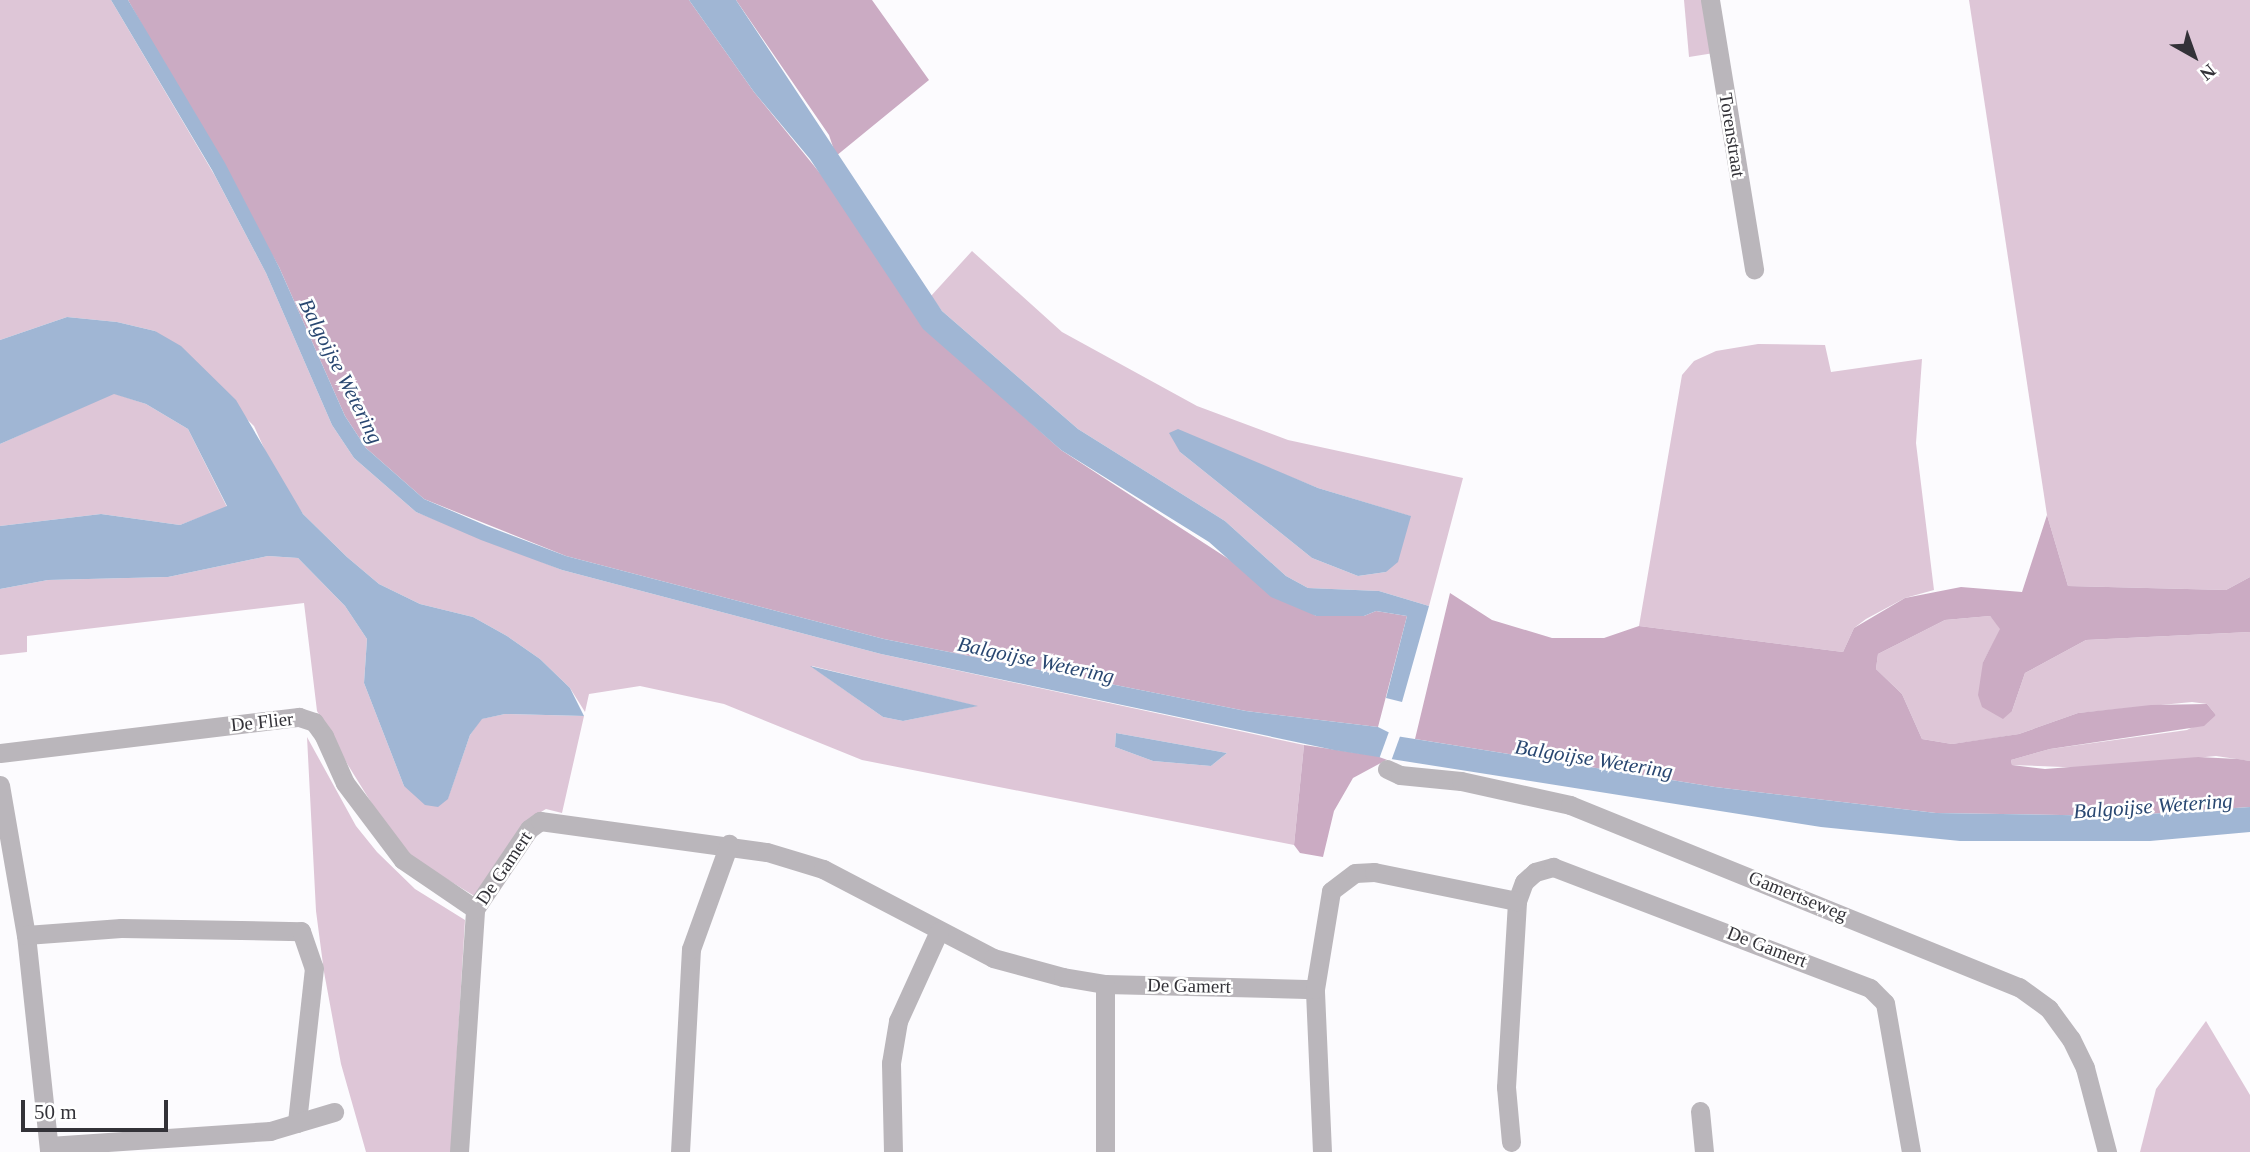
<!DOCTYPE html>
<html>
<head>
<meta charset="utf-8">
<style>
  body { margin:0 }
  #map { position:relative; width:2250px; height:1152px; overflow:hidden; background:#fcfbfe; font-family:"Times New Roman",serif }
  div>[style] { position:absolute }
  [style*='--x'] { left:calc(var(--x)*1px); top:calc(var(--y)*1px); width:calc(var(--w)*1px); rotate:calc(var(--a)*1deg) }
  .green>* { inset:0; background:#dec6d7 }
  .forest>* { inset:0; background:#cbabc3 }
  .water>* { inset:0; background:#a0b6d4 }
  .pier>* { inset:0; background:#fcfbfe; transform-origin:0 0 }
  .street>* { height:19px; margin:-9.5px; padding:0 9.5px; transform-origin:9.5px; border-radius:9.5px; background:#bab6bb }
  span { translate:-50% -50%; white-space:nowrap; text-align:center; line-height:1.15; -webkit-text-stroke:5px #fff; paint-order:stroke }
  .street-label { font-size:19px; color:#333238 }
  .water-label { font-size:21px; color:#294771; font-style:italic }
  .north { position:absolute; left:2159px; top:21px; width:70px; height:70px; -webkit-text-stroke:5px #fff; paint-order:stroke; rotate:140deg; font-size:19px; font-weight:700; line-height:28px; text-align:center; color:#333238 }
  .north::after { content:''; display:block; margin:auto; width:24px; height:32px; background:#333238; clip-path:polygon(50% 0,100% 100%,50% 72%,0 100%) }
  .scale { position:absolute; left:21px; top:1100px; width:147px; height:32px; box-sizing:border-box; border:4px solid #333238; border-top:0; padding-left:9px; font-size:21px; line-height:24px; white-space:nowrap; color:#333238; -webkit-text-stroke:5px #fff; paint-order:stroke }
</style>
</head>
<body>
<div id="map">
  <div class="green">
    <i style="clip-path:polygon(evenodd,0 0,111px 0,215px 176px,266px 273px,332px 425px,354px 458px,416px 512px,562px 570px,881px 654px,1304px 745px,1294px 845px,862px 760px,724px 704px,640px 686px,589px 694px,585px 712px,570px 688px,540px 659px,507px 636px,473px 617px,420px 604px,379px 584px,347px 557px,303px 514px,277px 477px,254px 426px,155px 331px,117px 322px,67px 317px,0 340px,0 0,812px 667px,812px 666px,976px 706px,903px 721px,883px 717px,812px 667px,0 0,1116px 733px,1227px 753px,1211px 766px,1153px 761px,1115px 747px,1116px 733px)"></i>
    <i style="clip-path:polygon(1684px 0,1706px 0,1714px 53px,1689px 57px)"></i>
    <i style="clip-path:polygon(1969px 0,2250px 0,2250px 577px,2226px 590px,2068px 586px,2047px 515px)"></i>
    <i style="clip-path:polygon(evenodd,972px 251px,1062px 332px,1197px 406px,1288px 440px,1463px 478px,1429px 606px,1379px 591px,1308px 588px,1286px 576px,1225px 521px,1078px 429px,942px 311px,931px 296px,972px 251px,1180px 452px,1248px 460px,1318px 488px,1410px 516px,1386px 572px,1358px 576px,1312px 558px,1180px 452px)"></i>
    <i style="clip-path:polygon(1758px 344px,1825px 345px,1831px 372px,1922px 359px,1916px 443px,1934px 590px,1905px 598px,1866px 619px,1854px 628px,1843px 652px,1639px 626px,1682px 375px,1694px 361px,1716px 351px)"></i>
    <i style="clip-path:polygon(113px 393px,146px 404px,188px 429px,227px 507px,180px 525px,101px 514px,0 526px,0 444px)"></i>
    <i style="clip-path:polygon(268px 556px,298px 558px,345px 606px,367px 639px,364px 683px,404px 786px,448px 798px,470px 735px,481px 719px,505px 714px,584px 716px,562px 813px,546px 809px,534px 816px,476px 897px,414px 859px,379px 815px,338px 749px,317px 711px,304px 603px,27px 636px,27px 652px,0 655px,0 589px,48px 580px,168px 577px)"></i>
    <i style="clip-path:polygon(1990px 616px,2001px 629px,1983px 662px,2012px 711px,2025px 673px,2086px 640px,2250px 632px,2250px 761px,2216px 756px,2088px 768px,2012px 765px,2011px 760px,2050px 749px,2187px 730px,2216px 715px,2207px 704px,2192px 702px,2078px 713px,2019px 734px,1988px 739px,1952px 744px,1922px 739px,1902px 694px,1876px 669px,1878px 654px,1945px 620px)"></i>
    <i style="clip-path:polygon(307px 737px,356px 826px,377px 852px,415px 889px,465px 920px,451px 1152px,366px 1152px,341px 1064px,324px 972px,316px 911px)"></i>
    <i style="clip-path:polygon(2206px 1021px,2250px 1095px,2250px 1152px,2140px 1152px,2156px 1089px)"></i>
  </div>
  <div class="forest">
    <i style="clip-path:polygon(128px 0,689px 0,754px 92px,1000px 395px,1061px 450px,1316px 616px,1364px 616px,1376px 611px,1407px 616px,1378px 727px,1246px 711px,884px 639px,566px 556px,424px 499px,366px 448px,345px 416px,279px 267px)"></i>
    <i style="clip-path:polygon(736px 0,872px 0,929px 80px,836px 156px,829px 135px)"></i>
    <i style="clip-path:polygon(2047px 515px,2068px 586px,2226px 590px,2250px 577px,2250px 632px,2086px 640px,2025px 673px,2012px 711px,2003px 719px,1982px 707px,1978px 695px,1983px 662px,2000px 629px,1990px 616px,1945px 620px,1878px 654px,1876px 669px,1902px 694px,1922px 739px,1952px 744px,2019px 734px,2078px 713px,2151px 705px,2207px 704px,2216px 715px,2204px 726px,2050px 749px,2011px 760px,2012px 765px,2045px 769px,2198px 757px,2238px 759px,2250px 761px,2250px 807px,2120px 816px,1936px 813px,1715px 787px,1415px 739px,1450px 593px,1492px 620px,1552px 638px,1604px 638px,1639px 626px,1843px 652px,1854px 628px,1905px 598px,1961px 587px,2022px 592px)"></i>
    <i style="clip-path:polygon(1304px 745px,1390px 758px,1353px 778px,1334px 811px,1323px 857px,1300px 853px,1294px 845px)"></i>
  </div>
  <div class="water">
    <i style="clip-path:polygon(111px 0,128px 0,225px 163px,279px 267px,345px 416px,366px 448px,424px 499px,487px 526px,566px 556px,884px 639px,1246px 711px,1378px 727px,1396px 736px,1715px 787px,1936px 813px,2120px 816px,2250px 807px,2250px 832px,2150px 841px,1960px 841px,1821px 827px,1334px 750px,881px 654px,562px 570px,481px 540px,416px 512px,354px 458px,332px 425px,266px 273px,212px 170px)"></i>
    <i style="clip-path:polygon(689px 0,736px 0,942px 311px,1078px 429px,1225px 521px,1286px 576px,1308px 588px,1379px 591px,1429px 606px,1402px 702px,1386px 698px,1407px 616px,1376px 611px,1364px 616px,1316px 616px,1271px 597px,1209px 542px,1061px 450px,923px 329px,810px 159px,754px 92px)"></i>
    <i style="clip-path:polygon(67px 317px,117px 322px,155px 331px,181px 346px,236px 400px,303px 514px,347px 557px,379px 584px,420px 604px,473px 617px,507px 636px,540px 659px,570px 688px,584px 716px,505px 714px,482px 719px,470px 735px,448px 799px,438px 807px,425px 805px,404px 786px,364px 683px,367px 639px,345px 606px,298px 558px,268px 556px,168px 577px,48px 580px,0 589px,0 526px,101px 514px,180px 525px,227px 506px,188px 429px,146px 404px,114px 394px,0 444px,0 340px)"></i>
    <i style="clip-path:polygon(1178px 429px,1318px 488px,1411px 516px,1398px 562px,1386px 572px,1358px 576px,1312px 558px,1180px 452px,1169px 433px)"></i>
    <i style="clip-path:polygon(810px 666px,978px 706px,903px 721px,883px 717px)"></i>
    <i style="clip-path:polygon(1116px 733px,1227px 753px,1211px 766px,1153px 761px,1115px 747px)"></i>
  </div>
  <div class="pier">
    <i style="left:1390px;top:729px;width:12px;height:30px;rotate:20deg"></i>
  </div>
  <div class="street">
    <i style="--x:1710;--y:0;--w:273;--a:80.7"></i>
    <i style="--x:0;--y:753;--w:301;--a:-6.9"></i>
    <i style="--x:299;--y:717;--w:16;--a:18"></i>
    <i style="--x:314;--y:722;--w:17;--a:54"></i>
    <i style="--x:324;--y:736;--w:51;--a:65.9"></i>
    <i style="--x:345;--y:783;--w:96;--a:53"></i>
    <i style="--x:403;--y:860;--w:87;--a:34.2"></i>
    <i style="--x:1387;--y:769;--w:14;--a:25"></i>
    <i style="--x:1400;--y:775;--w:61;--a:5.6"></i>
    <i style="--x:1461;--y:781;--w:112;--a:12.4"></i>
    <i style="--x:1570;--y:805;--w:484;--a:22.1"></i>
    <i style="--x:2019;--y:987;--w:37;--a:36"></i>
    <i style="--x:2049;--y:1009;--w:37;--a:54"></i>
    <i style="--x:2071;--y:1039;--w:32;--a:64"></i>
    <i style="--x:2085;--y:1068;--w:87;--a:75.3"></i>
    <i style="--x:0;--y:785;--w:152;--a:80.2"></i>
    <i style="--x:26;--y:935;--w:218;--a:83.9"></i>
    <i style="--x:26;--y:935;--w:95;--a:-4.2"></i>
    <i style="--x:121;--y:928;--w:180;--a:1"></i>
    <i style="--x:301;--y:931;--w:39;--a:71"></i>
    <i style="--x:314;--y:968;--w:156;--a:96.3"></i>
    <i style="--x:1700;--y:1111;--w:41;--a:84.4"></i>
    <i style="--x:1511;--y:1142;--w:55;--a:-95.2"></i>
    <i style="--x:1506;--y:1087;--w:186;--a:-86.6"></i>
    <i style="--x:1517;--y:901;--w:20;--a:-70"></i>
    <i style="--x:1524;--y:882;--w:15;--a:-42"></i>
    <i style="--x:1535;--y:872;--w:19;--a:-16"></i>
    <i style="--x:1553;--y:867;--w:339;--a:20.9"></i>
    <i style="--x:1870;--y:988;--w:21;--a:45"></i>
    <i style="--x:1885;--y:1003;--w:151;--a:80.1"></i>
    <i style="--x:49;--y:1146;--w:222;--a:-3.9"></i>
    <i style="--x:270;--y:1131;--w:67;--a:-16.5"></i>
    <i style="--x:459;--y:1152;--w:244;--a:-86.2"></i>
    <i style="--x:475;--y:909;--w:97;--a:-56"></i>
    <i style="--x:529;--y:829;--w:14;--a:-36"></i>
    <i style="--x:540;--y:821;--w:229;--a:7.8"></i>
    <i style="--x:767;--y:852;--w:59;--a:16.9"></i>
    <i style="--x:823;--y:869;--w:192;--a:27.6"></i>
    <i style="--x:993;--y:958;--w:73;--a:15.2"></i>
    <i style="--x:1063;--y:977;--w:43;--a:9.5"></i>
    <i style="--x:1105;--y:984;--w:210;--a:1.4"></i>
    <i style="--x:680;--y:1152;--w:203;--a:-86.9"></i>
    <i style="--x:691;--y:949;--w:112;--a:-70.1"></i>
    <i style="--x:893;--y:1152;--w:89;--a:-91.3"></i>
    <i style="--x:891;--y:1063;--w:43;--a:-80.5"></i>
    <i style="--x:898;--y:1021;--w:99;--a:-65.5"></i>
    <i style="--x:1105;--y:1152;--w:168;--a:-90"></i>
    <i style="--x:1322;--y:1152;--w:163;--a:-92.5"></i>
    <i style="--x:1315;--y:989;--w:99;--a:-80.7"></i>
    <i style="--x:1331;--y:891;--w:30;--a:-37"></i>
    <i style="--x:1355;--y:873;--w:19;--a:-3"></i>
    <i style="--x:1374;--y:872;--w:146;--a:11.5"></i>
  </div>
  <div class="street-label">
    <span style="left:1732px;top:135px;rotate:81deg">Torenstraat</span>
    <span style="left:262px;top:722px;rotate:-6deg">De Flier</span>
    <span style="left:504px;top:868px;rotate:-56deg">De Gamert</span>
    <span style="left:1798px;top:896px;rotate:22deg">Gamertseweg</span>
    <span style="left:1767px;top:947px;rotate:21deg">De Gamert</span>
    <span style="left:1189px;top:986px;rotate:1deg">De Gamert</span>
  </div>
  <div class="water-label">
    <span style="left:341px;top:371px;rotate:63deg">Balgoijse Wetering</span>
    <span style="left:1036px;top:660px;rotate:12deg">Balgoijse Wetering</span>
    <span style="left:1594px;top:759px;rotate:9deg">Balgoijse Wetering</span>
    <span style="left:2153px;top:806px;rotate:-4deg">Balgoijse Wetering</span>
  </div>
  <div class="north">N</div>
  <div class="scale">50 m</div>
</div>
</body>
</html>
